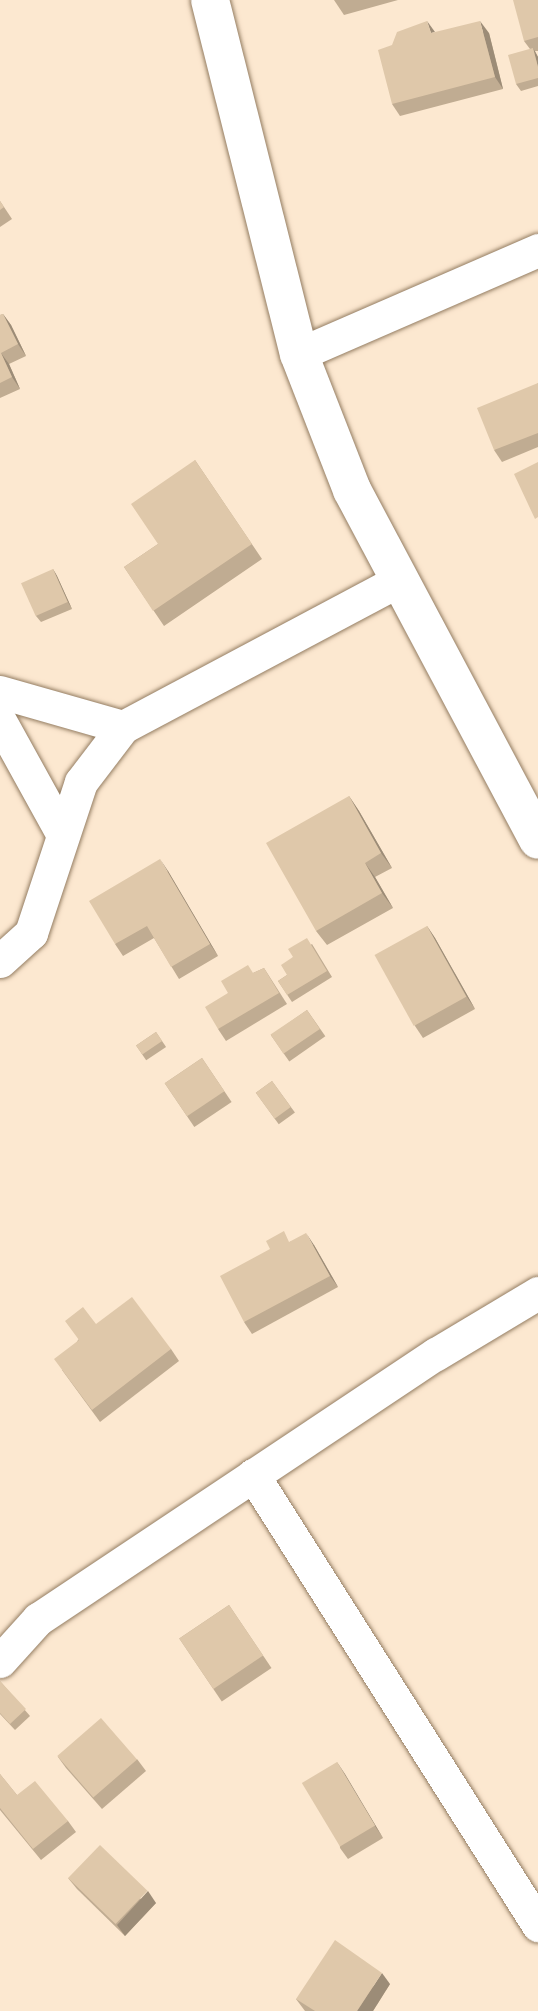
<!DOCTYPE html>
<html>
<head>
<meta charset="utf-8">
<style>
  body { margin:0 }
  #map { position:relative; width:538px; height:2011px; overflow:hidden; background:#fce8d0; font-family:"PT Sans Narrow",sans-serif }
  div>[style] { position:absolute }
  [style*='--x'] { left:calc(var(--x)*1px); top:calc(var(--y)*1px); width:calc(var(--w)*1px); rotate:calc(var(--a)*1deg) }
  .roads { filter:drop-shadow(0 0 2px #947d62) drop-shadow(0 0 2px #947d62) }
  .minor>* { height:33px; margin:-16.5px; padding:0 16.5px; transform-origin:16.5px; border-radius:16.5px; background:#fff }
  .tertiary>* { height:38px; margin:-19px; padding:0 19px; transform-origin:19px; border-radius:19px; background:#fff }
  .wall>* { inset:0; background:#c0ac92; transform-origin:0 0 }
  .shaded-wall>* { inset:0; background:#9c8c77 }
  .building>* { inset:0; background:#dfc8aa; transform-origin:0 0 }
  span { translate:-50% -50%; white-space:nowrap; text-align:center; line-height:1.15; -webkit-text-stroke:5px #fdf7f1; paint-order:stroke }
</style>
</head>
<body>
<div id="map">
  <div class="roads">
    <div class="minor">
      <i style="--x:299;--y:354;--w:261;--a:-23.5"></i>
      <i style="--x:0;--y:692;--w:128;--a:15.9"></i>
      <i style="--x:0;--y:721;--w:130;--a:61.1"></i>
      <i style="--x:0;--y:961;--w:42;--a:-42.1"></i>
      <i style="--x:31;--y:933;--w:159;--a:-71.7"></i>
      <i style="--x:81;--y:782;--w:69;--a:-52.6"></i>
      <i style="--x:123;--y:727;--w:313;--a:-28"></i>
      <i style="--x:253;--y:1475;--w:533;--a:57.65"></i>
      <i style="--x:0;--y:1661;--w:57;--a:-47.9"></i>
      <i style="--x:38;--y:1619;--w:478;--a:-33.7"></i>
      <i style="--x:436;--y:1354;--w:119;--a:-30.9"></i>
    </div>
    <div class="tertiary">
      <i style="--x:210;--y:0;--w:365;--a:75.9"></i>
      <i style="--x:299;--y:354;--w:146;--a:68.7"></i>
      <i style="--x:352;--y:490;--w:396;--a:62"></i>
    </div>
  </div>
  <div class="wall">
    <i style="clip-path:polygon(334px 0,398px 0,344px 15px)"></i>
    <i style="clip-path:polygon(538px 0,538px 51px,535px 51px,538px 57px,538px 86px,521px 91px,516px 84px,530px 49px,524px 41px)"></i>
    <i style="clip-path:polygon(436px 32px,489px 33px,503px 89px,400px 116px,392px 104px)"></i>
    <i style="clip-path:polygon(0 201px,12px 219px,0 227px)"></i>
    <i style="clip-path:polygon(3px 314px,11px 325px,26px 356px,9px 364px,20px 389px,0 398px,0 315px)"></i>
    <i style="clip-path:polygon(538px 383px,538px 447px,502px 462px,494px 450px)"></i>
    <i style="clip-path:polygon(195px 460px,262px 559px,164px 626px,124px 567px,158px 544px)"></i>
    <i style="clip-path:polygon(53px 569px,57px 576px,72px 609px,41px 622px,36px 616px)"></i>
    <i style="clip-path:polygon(349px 796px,359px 811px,392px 868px,375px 877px,393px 908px,327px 945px,316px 931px)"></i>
    <i style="clip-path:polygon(168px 871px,218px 956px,179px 979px,154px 938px,123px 956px,115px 944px)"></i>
    <i style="clip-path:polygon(427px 926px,435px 938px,475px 1009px,423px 1038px,415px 1026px)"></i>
    <i style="clip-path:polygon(312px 944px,332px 977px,292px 1002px,278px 981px,287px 975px,293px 957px)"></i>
    <i style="clip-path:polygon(264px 968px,287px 1004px,226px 1041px,218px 1029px,228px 993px,253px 973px)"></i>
    <i style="left:307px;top:1010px;width:32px;height:44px;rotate:55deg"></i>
    <i style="left:156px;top:1032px;width:18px;height:24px;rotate:56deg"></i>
    <i style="left:202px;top:1058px;width:53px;height:45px;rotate:56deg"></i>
    <i style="left:272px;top:1081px;width:39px;height:20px;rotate:54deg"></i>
    <i style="clip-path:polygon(291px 1241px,314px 1245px,338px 1287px,252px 1334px,244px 1322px)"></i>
    <i style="clip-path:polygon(96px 1324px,171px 1349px,179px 1361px,100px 1422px,62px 1370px,78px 1340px)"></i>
    <i style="left:229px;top:1605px;width:76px;height:60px;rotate:56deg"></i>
    <i style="clip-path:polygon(0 1681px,30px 1716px,15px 1730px,0 1714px)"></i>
    <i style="clip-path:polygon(58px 1757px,137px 1759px,146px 1771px,102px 1809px,66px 1768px)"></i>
    <i style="clip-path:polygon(337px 1762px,383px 1838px,348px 1859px,340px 1848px)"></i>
    <i style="clip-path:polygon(0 1774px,17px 1795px,68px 1821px,76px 1832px,41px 1860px,0 1810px)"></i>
    <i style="clip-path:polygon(68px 1878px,156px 1903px,125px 1936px,77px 1889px)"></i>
    <i style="clip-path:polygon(390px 1984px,373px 2011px,305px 2011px,296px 1999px)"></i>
  </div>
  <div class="shaded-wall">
    <i style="clip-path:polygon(427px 21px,435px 32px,431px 33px)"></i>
    <i style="clip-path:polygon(480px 21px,489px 33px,503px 89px,495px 77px)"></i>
    <i style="clip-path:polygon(533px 48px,538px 57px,538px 67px)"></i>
    <i style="clip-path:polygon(3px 314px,11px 325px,26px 356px,18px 344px)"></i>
    <i style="clip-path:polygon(1px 353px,9px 364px,20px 389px,12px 377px)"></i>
    <i style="clip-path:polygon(53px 569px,57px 576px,72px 609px,68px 602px)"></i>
    <i style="clip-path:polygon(349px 796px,359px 811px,392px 868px,381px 853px)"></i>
    <i style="clip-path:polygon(160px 859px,168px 871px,218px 956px,210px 944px)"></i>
    <i style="clip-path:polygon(365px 863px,375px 877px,393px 908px,382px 893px)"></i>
    <i style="clip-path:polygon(427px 926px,435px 938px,475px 1009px,467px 997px)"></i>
    <i style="clip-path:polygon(306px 1233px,314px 1245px,338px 1287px,330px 1276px)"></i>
    <i style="clip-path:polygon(337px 1762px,345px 1774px,383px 1838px,375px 1826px)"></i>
    <i style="clip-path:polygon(148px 1891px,156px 1903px,125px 1936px,117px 1925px)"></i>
    <i style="clip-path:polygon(382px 1973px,390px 1984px,373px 2011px,357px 2011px)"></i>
  </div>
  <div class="building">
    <i style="clip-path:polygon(513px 0,538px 0,538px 37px,524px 41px)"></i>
    <i style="clip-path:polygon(427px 21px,431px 33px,480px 21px,495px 77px,392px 104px,378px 50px,392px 45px,397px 32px)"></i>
    <i style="clip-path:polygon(533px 48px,538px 67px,538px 78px,516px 84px,508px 55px)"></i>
    <i style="clip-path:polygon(0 201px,4px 207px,0 210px)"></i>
    <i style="clip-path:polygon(3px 314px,18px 344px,1px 353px,12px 377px,0 383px,0 315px)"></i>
    <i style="clip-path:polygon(538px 383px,538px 433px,494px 450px,477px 408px)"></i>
    <i style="clip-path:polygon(195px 460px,252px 544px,153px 611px,124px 567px,158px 544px,131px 504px)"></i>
    <i style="clip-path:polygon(538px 462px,538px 517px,535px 519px,514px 474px)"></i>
    <i style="left:53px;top:569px;width:36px;height:35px;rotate:66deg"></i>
    <i style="clip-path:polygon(349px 796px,381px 853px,365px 863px,382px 893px,316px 931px,266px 843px)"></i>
    <i style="clip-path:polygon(160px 859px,210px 944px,171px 967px,147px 926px,115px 944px,89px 901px)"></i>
    <i style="left:427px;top:926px;width:81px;height:60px;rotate:61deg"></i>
    <i style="clip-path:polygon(307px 938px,327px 971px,287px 995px,278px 981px,287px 975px,281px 965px,293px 957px,288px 949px)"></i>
    <i style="clip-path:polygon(248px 965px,253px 973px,264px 968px,279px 993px,218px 1029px,205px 1007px,228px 993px,221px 981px)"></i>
    <i style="left:307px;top:1010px;width:23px;height:44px;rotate:56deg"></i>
    <i style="left:156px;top:1032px;width:11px;height:24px;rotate:56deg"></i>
    <i style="left:202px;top:1058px;width:40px;height:45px;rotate:56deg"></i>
    <i style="left:272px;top:1081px;width:32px;height:20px;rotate:54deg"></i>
    <i style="clip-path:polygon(284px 1231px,289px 1242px,306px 1233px,330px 1276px,244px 1322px,220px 1276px,270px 1249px,266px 1241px)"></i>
    <i style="clip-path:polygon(132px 1297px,171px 1349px,92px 1410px,54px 1359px,79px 1340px,65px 1321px,83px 1307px,96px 1324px)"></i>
    <i style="left:229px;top:1605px;width:61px;height:60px;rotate:56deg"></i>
    <i style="clip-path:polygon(0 1681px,26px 1709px,10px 1724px,0 1713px)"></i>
    <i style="left:101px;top:1718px;width:55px;height:58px;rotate:49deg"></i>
    <i style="left:337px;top:1762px;width:74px;height:41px;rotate:59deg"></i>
    <i style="clip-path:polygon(0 1774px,17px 1795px,35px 1781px,68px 1821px,33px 1849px,0 1808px)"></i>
    <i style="left:100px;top:1845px;width:66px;height:46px;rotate:44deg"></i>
    <i style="clip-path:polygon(335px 1940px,382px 1973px,357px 2011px,315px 2011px,296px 1999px)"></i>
  </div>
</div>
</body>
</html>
